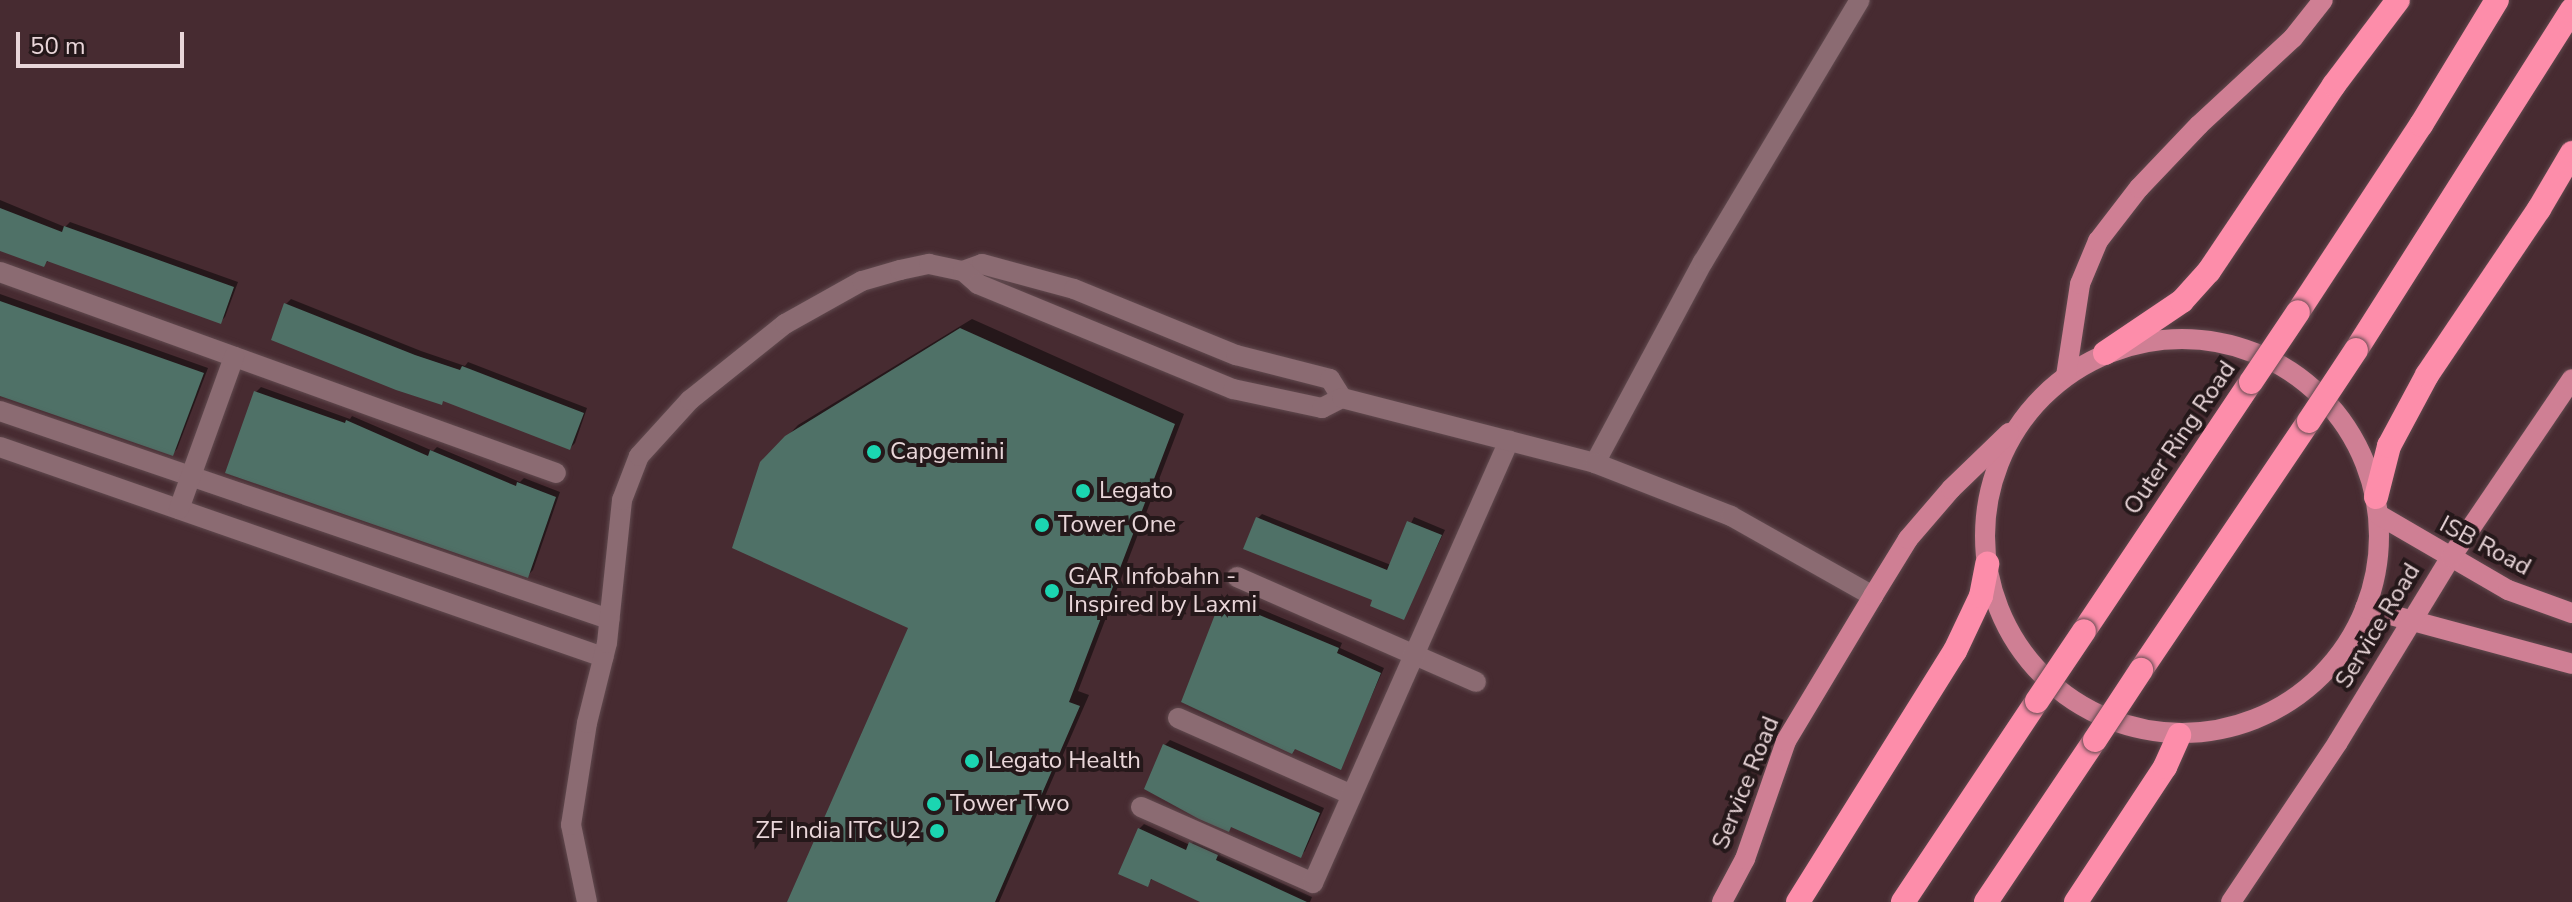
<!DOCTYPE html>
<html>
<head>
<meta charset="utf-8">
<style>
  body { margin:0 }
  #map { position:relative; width:2572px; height:902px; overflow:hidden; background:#472b31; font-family:"Nunito Sans",sans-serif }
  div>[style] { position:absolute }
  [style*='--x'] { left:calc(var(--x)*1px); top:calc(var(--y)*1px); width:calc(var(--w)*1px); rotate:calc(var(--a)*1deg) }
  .shadow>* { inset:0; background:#0007 }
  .building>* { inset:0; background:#4f7167 }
  .roads { filter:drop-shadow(0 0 2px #614a4f) drop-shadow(0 0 2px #614a4f) }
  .minor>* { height:20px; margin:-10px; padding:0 10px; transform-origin:10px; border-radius:10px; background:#8b6b72 }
  .major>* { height:20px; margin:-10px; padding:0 10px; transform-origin:10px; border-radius:10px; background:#cf7f94 }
  .major>.ring { margin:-10px; padding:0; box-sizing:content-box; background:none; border:20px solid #cf7f94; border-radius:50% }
  .highway>* { height:24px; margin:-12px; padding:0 12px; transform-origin:12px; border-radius:12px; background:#fd8daa }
  .bridges { filter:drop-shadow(0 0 2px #614a4f) drop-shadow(0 0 2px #614a4f) }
  .highway-bridge>* { height:24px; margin:-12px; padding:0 12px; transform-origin:12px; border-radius:12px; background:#fd8daa }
  .dots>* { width:22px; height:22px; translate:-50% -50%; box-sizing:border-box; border:4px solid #25181a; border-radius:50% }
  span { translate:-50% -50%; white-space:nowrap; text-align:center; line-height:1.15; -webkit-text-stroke:8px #25181a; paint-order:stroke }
  .street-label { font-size:24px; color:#e9d6d9 }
  .poi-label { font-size:24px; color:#e9d6d9 }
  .left { translate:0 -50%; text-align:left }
  .right { translate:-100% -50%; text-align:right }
  .scale { position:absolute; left:16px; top:32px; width:168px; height:36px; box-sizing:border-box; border:4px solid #e9d6d9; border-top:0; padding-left:10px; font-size:24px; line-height:28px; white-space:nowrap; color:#e9d6d9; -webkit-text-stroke:6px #25181a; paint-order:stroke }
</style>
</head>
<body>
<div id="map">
  <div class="shadow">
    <i style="clip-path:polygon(0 200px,65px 227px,70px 222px,238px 282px,225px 317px,220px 322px,49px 260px,44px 265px,0 247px)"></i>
    <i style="clip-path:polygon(0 294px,208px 368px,177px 449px,172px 454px,0 392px)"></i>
    <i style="clip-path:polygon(291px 299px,421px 351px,465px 366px,468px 362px,587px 408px,575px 443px,570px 448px,286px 304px)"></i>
    <i style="clip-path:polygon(972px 319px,1184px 414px,1078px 691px,1089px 695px,999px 902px,793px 902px,911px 627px,762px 463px,798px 425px)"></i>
    <i style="clip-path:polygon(261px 387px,350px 419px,352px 416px,433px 451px,437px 447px,520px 482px,524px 478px,560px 492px,533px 570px,528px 575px,256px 392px)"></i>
    <i style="clip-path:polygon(1262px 514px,1391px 565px,1414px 517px,1445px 530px,1404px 617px,1258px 518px)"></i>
    <i style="clip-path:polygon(1227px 595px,1342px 643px,1340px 648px,1384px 668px,1340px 767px,1222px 600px)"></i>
    <i style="clip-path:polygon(1170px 740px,1324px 808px,1305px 851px,1300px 856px,1232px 825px,1165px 745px)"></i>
    <i style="clip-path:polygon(1144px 824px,1190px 845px,1196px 839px,1222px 850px,1220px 855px,1312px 897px,1310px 902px,1201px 902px,1153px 878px,1147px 885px,1139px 829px)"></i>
  </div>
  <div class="building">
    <i style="clip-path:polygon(0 208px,62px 232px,64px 226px,234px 287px,221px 324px,47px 261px,44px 267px,0 251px)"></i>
    <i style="clip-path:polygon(0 301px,204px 373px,173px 456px,0 396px)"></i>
    <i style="clip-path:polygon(284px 303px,415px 355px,460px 370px,462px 366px,584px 413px,570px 450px,443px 401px,442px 405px,396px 390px,271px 340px)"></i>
    <i style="clip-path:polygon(960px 328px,1175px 424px,1069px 702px,1080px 706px,995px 902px,787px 902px,908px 628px,732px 548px,760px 462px,785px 436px)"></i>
    <i style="clip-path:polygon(254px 391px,345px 423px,346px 420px,428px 456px,430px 450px,516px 486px,517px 482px,556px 497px,528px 578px,225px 473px)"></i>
    <i style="clip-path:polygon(1256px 517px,1387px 570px,1407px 521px,1442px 535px,1404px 620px,1370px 606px,1372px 600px,1243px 549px)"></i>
    <i style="clip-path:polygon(1221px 599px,1339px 648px,1337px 653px,1381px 673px,1341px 770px,1295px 749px,1292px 754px,1181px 702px)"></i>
    <i style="clip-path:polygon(1163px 744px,1320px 813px,1301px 858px,1231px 827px,1229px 832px,1199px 819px,1144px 789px)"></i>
    <i style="clip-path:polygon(1138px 828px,1186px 850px,1189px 842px,1218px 855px,1216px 860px,1307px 902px,1200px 902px,1151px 879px,1148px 887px,1118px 874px)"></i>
  </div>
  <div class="roads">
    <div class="minor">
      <i style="--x:963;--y:271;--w:20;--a:-20"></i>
      <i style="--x:982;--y:264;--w:95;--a:15.2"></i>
      <i style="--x:1074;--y:289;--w:175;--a:22.2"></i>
      <i style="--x:1236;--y:355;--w:97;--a:14.3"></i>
      <i style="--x:1330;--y:379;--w:22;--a:58"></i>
      <i style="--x:0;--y:272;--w:591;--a:19.88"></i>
      <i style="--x:0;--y:411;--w:644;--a:18.86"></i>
      <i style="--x:0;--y:447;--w:639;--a:19.2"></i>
      <i style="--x:1595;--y:463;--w:228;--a:-61.8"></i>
      <i style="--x:1703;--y:262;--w:305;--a:-59.1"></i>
      <i style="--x:179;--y:509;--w:162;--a:-70.1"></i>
      <i style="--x:1237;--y:577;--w:261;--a:23.7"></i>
      <i style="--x:1178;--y:718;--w:190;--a:23.9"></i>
      <i style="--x:1141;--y:807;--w:188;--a:23.8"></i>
      <i style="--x:1313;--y:883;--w:484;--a:-66.1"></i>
      <i style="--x:587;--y:902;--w:79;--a:-101.7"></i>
      <i style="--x:571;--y:825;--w:103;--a:-81.1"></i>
      <i style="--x:587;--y:723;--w:82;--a:-76"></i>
      <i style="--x:607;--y:643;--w:144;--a:-84"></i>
      <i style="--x:622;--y:500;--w:47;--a:-68.9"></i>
      <i style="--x:639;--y:456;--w:76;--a:-47.7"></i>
      <i style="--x:690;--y:400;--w:122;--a:-38.7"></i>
      <i style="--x:785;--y:324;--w:88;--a:-29.2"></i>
      <i style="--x:862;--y:281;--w:40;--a:-16"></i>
      <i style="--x:900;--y:270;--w:30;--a:-12"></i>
      <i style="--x:929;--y:264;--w:35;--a:12"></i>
      <i style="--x:963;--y:271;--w:20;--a:41"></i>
      <i style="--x:978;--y:284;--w:276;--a:22.4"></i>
      <i style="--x:1233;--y:389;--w:91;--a:12.1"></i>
      <i style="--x:1322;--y:408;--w:22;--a:-27"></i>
      <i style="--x:1342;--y:398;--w:261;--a:14.4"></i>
      <i style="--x:1595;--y:463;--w:146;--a:21.3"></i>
      <i style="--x:1731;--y:516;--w:163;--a:29.4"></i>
    </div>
    <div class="major">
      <i class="ring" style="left:1985px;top:339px;width:374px;height:374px"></i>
      <i style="--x:2066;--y:376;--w:93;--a:-81.3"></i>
      <i style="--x:2080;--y:284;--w:47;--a:-67.3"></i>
      <i style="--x:2098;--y:241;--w:67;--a:-52.3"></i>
      <i style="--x:2139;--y:188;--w:87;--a:-46.4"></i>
      <i style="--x:2199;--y:125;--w:128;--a:-42.8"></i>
      <i style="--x:2293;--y:38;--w:48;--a:-51.7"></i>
      <i style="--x:2379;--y:515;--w:149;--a:30.2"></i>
      <i style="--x:2508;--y:590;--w:68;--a:19.8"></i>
      <i style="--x:2365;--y:608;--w:214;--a:15.1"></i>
      <i style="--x:1722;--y:902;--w:49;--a:-61.9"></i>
      <i style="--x:1745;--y:859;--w:125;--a:-70.8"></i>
      <i style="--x:1786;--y:741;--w:169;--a:-59"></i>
      <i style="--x:1873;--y:596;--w:67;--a:-58.4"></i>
      <i style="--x:1908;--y:539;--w:66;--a:-49.3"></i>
      <i style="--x:1951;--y:489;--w:81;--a:-44"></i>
      <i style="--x:2231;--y:902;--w:192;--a:-56.2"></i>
      <i style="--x:2338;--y:742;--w:217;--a:-58.6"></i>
      <i style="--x:2451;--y:557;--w:215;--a:-55.8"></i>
    </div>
    <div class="highway">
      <i style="--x:2298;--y:312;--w:224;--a:-56.7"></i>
      <i style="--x:2421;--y:125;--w:146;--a:-58.7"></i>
      <i style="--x:2356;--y:350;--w:403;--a:-57.6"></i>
      <i style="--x:2105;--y:353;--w:93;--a:-34"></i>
      <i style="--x:2182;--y:301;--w:40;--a:-48"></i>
      <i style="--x:2209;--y:271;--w:224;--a:-56.1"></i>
      <i style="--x:2334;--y:85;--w:106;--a:-53"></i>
      <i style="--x:2376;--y:497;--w:53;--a:-75.7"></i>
      <i style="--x:2389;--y:446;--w:81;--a:-61.8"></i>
      <i style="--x:2427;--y:375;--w:200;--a:-56"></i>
      <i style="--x:2539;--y:209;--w:65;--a:-59.5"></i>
      <i style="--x:2084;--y:631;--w:300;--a:-56.2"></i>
      <i style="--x:2141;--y:670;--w:300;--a:-56"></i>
      <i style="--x:1798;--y:902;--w:296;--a:-58"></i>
      <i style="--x:1955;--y:651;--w:61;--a:-64.7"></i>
      <i style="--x:1981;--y:596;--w:33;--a:-79"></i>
      <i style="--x:1903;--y:902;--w:242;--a:-56.3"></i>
      <i style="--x:1986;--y:902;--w:195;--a:-56.1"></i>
      <i style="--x:2076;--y:902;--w:162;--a:-56.6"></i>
      <i style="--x:2165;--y:767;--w:35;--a:-66"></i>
    </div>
  </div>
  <div class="bridges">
    <div class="highway-bridge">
      <i style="--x:2251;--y:382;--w:84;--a:-56.1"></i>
      <i style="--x:2309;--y:421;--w:85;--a:-56.5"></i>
      <i style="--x:2037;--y:701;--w:84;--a:-56.1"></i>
      <i style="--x:2095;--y:740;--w:84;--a:-56.7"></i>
    </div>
  </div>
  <div class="dots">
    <i style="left:874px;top:452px;background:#1bd5b1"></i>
    <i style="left:1083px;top:491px;background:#1bd5b1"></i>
    <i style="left:1042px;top:525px;background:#1bd5b1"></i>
    <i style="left:1052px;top:591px;background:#1bd5b1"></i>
    <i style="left:972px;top:761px;background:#1bd5b1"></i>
    <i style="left:934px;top:804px;background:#1bd5b1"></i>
    <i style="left:937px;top:831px;background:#1bd5b1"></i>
  </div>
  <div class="street-label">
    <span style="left:2180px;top:438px;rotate:-56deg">Outer Ring Road</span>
    <span style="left:2485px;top:546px;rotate:28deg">ISB Road</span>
    <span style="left:2378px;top:626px;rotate:-59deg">Service Road</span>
    <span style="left:1746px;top:783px;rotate:-68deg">Service Road</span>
  </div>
  <div class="poi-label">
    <span class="left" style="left:890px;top:452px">Capgemini</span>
    <span class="left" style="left:1099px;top:491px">Legato</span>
    <span class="left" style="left:1058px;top:525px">Tower One</span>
    <span class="left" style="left:1068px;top:591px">GAR Infobahn -<br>Inspired by Laxmi</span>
    <span class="left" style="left:988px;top:761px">Legato Health</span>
    <span class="left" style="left:950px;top:804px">Tower Two</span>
    <span class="right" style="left:921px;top:831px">ZF India ITC U2</span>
  </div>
  <div class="scale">50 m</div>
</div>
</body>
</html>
